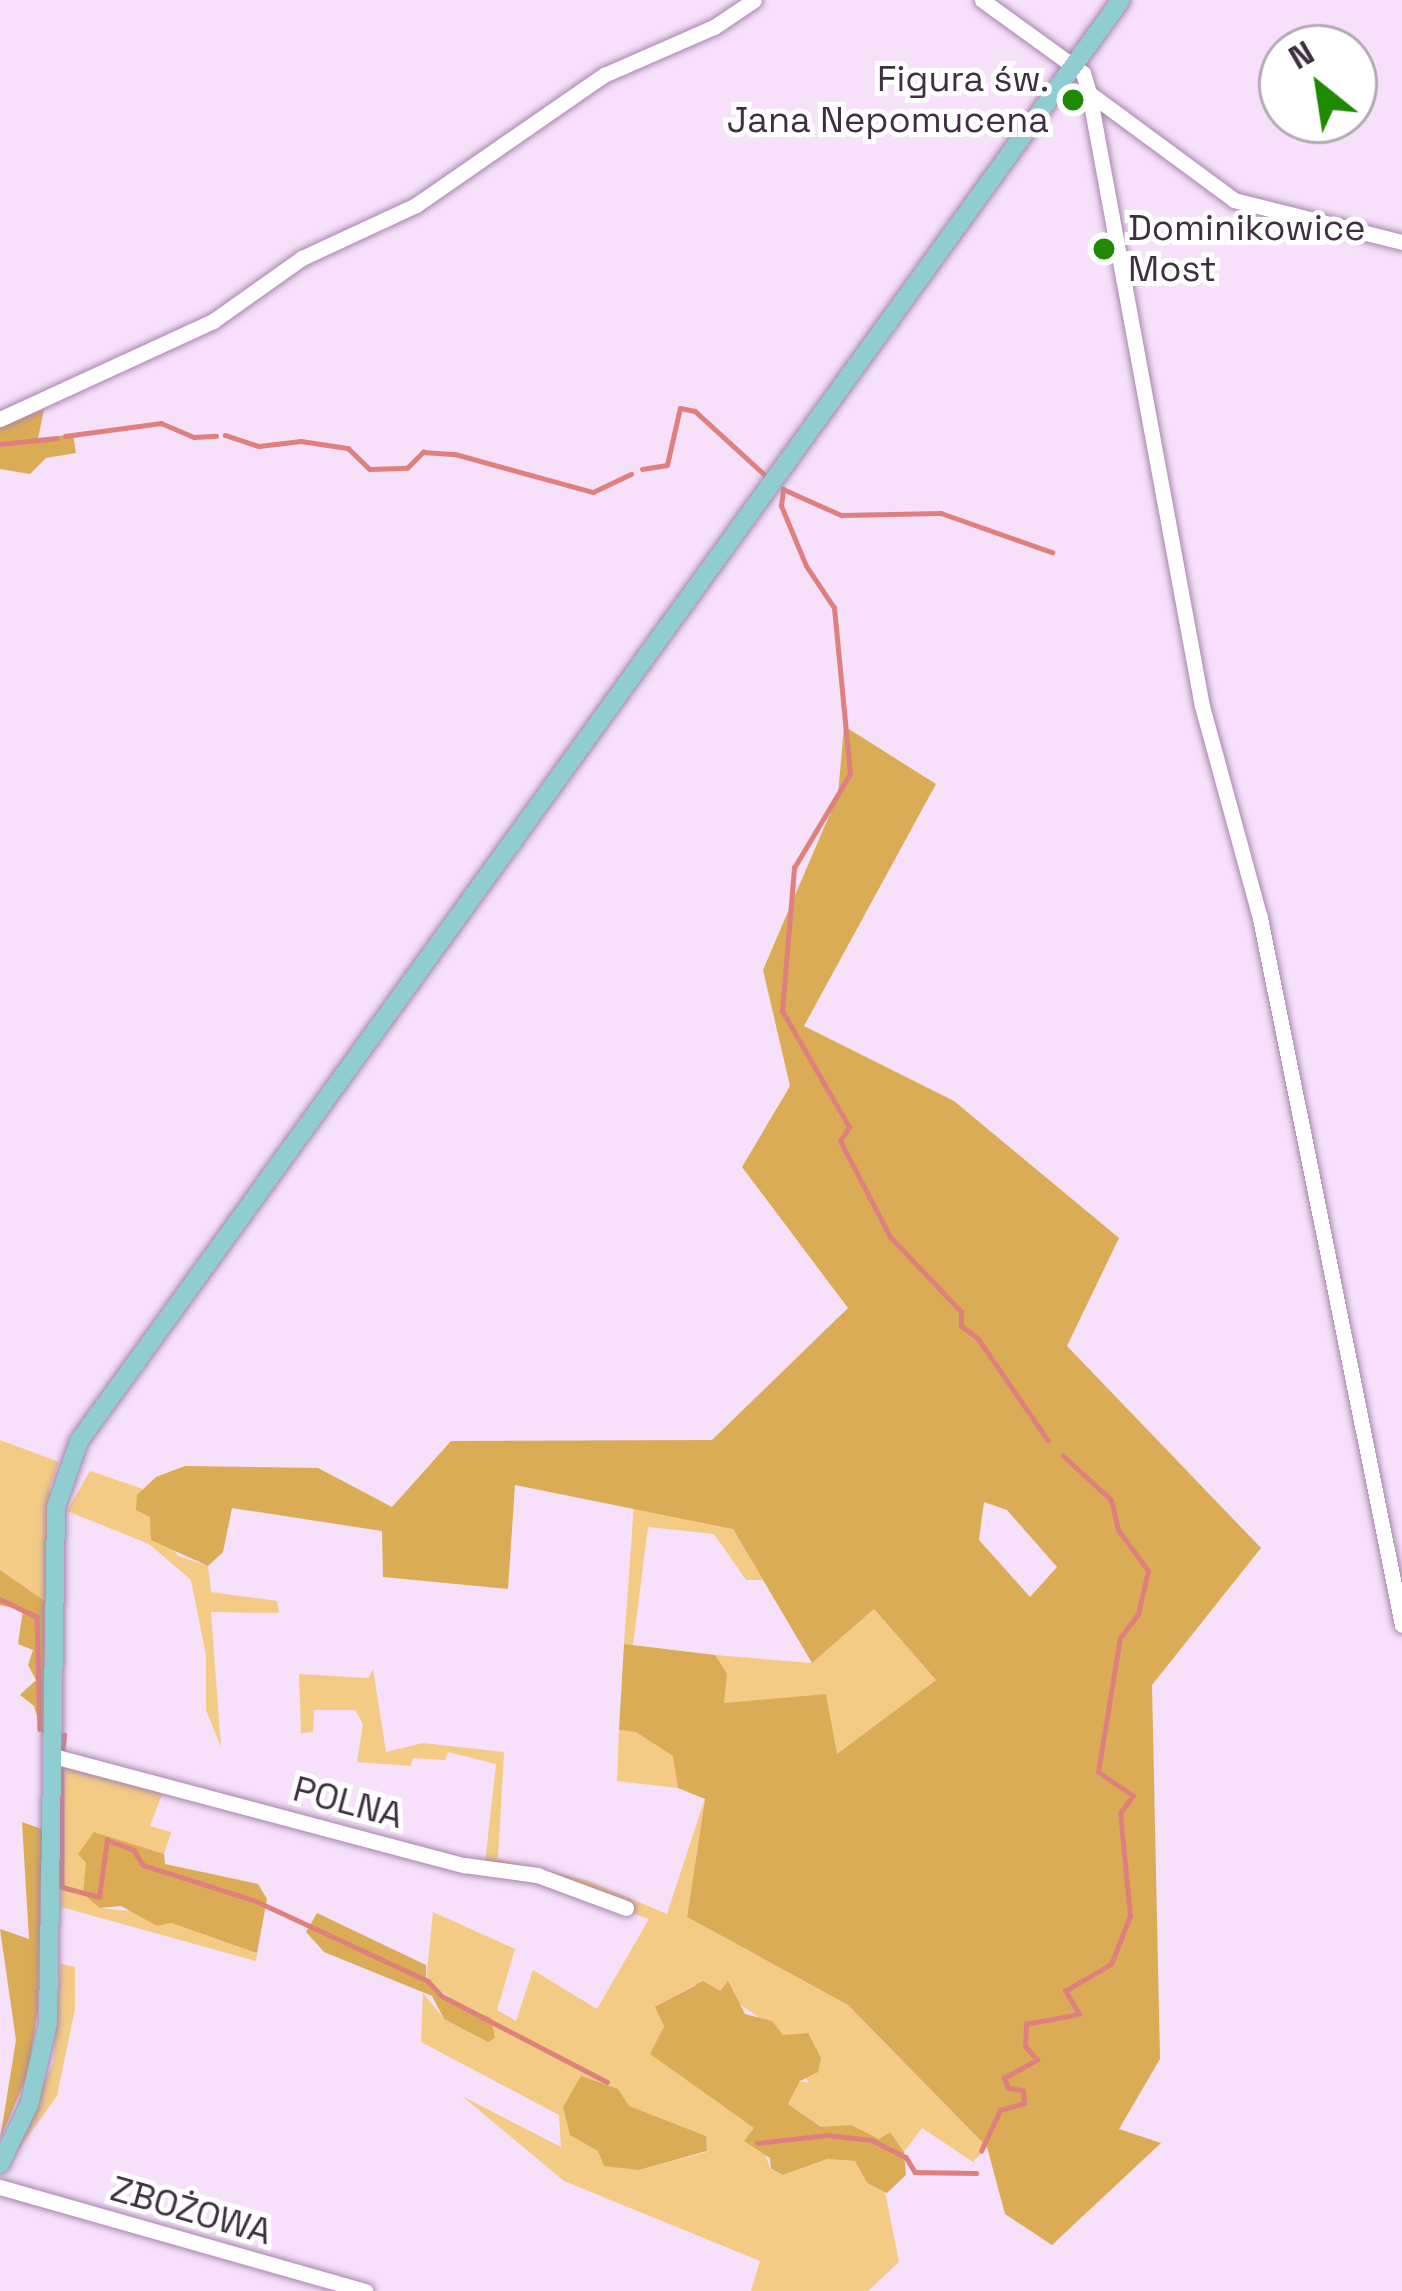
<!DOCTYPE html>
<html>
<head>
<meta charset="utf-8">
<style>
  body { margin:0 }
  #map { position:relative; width:1402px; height:2291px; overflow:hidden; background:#f6e0fa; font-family:"Space Grotesk",sans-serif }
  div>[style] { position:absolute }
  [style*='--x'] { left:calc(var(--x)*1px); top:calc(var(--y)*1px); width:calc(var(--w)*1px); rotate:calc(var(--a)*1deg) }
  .green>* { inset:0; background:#f3cb85 }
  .forest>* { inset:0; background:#dbac56 }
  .stream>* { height:4.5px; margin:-2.25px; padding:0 2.25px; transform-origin:2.25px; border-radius:2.25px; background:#df807f }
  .roads { filter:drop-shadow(0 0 3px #a785ad) drop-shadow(0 0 3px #a785ad) }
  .minor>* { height:15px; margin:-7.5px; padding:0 7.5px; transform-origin:7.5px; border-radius:7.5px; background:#fff }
  .major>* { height:18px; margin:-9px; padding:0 9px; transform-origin:9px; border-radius:9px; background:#8fcdd1 }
  .dots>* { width:33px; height:33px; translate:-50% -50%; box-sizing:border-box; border:6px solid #fff; border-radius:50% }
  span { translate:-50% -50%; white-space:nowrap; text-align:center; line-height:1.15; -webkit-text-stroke:10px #fff; paint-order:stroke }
  .poi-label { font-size:36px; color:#3f3041 }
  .right { translate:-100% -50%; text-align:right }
  .left { translate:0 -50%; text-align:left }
  .street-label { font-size:36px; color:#3f3041 }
  .north { position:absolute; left:1258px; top:24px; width:120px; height:120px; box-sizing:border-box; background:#fff; border:3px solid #b2acb3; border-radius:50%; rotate:330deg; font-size:33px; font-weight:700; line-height:48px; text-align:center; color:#3f3041 }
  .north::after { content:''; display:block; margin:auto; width:42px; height:54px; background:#1f8902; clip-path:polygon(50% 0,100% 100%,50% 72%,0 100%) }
</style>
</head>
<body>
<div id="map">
  <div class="green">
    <i style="clip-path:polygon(0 1440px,59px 1462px,50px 1486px,45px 1601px,0 1570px)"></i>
    <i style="clip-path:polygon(90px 1471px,143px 1489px,137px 1496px,178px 1556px,208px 1566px,211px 1592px,277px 1601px,279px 1613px,211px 1612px,221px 1747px,206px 1710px,206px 1655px,191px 1580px,149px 1544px,67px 1511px)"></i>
    <i style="clip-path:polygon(634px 1505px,733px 1529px,763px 1580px,746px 1580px,714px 1534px,648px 1527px,633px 1645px,624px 1644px)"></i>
    <i style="clip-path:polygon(874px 1609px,936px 1680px,836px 1755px,724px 1703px,715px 1655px,812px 1663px)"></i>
    <i style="clip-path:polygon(evenodd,373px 1669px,386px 1752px,423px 1743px,504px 1752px,498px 1859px,586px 1880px,667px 1914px,705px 1798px,687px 1917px,848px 2005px,987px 2147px,973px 2162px,922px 2128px,904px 2152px,890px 2132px,879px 2139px,821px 2127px,788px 2104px,800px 2081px,809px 2083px,784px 2035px,721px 1991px,694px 1985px,678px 1994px,651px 2054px,755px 2128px,771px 2170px,783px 2175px,827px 2159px,855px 2161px,867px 2183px,885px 2192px,899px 2262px,868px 2291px,751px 2291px,760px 2261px,564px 2181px,462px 2096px,561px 2147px,559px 2115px,421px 2042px,423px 1993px,444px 2019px,488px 2042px,455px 2001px,426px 1981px,433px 1912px,515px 1949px,497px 2010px,516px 2021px,533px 1970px,597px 2009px,649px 1919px,485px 1863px,496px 1764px,448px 1752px,445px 1760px,413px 1758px,411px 1766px,357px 1762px,363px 1724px,355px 1710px,314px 1710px,313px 1732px,301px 1733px,299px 1674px,368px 1678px,373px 1669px,628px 2106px,705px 2136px,707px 2152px,639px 2170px,604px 2165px,598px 2150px,628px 2106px)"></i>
    <i style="clip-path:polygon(619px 1730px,636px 1731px,674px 1756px,678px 1788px,617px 1781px)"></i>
    <i style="clip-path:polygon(65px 1765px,164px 1789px,150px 1826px,171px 1832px,164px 1854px,94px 1833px,86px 1863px,100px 1908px,139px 1912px,157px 1926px,171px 1923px,257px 1953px,256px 1961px,61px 1907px)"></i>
    <i style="clip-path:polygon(61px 1964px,75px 1967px,75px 2009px,57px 2096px,9px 2163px,53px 2063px)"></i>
  </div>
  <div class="forest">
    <i style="clip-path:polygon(44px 409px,38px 439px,73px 434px,76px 453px,46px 458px,30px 474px,0 469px,0 427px)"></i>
    <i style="clip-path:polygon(evenodd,844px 726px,936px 784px,804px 1026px,954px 1101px,1119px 1238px,1067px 1346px,1261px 1548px,1152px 1685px,1160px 2059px,1119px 2129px,1161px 2143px,1052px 2245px,1005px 2214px,987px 2147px,848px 2005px,687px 1917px,705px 1799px,678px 1788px,673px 1756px,636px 1732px,619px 1730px,624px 1644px,715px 1655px,727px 1674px,724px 1703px,826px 1694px,837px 1754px,936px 1680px,874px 1609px,812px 1663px,733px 1529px,515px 1485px,508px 1589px,383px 1577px,382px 1531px,232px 1508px,223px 1552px,208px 1566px,151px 1540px,150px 1517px,136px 1510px,137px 1495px,156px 1477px,185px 1466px,318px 1468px,392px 1507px,451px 1441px,712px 1440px,848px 1308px,742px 1167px,790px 1086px,763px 970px,838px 795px,844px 726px,984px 1502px,1007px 1510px,1057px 1567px,1030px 1597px,979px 1540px,984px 1502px)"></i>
    <i style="clip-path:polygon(0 1570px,45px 1601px,43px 1737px,34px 1706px,20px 1695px,36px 1680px,28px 1665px,33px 1650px,18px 1644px,23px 1610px,0 1605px)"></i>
    <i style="clip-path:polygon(22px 1822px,42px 1829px,38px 2010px,27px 2076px,0 2139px,16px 2040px,0 1929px,29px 1939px)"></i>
    <i style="clip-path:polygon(94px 1832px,164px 1854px,165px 1864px,258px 1884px,267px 1899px,257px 1953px,171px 1923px,157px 1926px,121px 1906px,100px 1908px,83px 1894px,86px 1863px,78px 1854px)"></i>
    <i style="clip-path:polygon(317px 1913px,426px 1965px,426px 1981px,441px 1997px,491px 2018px,495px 2038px,488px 2042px,444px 2019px,432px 1996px,324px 1952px,306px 1932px)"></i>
    <i style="clip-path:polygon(703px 1981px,720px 1991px,728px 1981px,745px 2014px,772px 2021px,783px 2035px,808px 2033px,821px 2058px,818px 2072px,800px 2081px,788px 2104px,821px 2127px,851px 2125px,879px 2139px,890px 2132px,904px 2152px,906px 2175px,887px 2193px,867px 2183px,855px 2161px,827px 2159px,783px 2175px,771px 2169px,770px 2158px,744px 2141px,754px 2128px,650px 2054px,664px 2026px,655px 2007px)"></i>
    <i style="clip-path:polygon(581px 2076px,618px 2089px,629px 2106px,706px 2136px,707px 2151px,639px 2170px,604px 2166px,598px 2151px,570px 2135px,563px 2107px)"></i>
  </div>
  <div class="stream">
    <i style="--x:225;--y:435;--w:36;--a:18"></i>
    <i style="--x:259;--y:446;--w:42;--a:-6.8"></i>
    <i style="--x:301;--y:441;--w:48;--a:8.5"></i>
    <i style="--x:348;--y:448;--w:30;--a:44"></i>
    <i style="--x:370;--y:469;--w:37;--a:-2"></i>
    <i style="--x:407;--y:468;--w:23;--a:-45"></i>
    <i style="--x:423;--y:452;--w:32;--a:4"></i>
    <i style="--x:455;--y:454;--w:143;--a:15.4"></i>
    <i style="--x:593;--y:492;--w:42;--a:-25.3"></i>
    <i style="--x:65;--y:436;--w:97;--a:-7.7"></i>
    <i style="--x:161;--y:423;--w:36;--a:23"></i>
    <i style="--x:194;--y:437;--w:22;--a:-3"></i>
    <i style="--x:0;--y:444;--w:57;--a:-6"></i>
    <i style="--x:642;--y:469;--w:25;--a:-9"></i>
    <i style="--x:667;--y:465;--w:58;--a:-77.2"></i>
    <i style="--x:680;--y:408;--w:15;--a:11"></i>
    <i style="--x:695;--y:411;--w:93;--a:42.4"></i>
    <i style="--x:1048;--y:1441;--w:124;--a:-124.5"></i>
    <i style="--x:978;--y:1339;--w:21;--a:-143"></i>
    <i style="--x:961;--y:1326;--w:14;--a:-90"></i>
    <i style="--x:961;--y:1312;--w:103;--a:-133.4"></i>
    <i style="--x:890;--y:1237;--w:108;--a:-117.5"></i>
    <i style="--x:840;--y:1141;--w:17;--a:-57"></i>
    <i style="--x:849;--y:1127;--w:134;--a:-120"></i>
    <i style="--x:782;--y:1011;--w:144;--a:-85.2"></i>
    <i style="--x:794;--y:868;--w:109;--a:-59.2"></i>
    <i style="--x:850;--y:774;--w:167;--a:-95.5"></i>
    <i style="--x:834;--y:608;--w:50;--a:-123.7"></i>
    <i style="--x:806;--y:566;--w:65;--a:-112.6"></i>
    <i style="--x:781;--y:506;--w:17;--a:-83"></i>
    <i style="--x:783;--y:489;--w:64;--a:24.1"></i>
    <i style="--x:841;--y:515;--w:100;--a:-1.1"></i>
    <i style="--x:941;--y:513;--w:118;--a:19.4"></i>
    <i style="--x:0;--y:1599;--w:41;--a:25.9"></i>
    <i style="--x:37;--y:1617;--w:112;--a:88.5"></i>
    <i style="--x:62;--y:1752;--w:17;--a:-83"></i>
    <i style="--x:62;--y:1764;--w:123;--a:90"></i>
    <i style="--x:62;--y:1887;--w:38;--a:15"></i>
    <i style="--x:99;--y:1897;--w:58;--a:-82"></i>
    <i style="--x:107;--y:1840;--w:29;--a:20"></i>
    <i style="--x:134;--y:1850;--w:17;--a:59"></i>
    <i style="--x:143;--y:1865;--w:119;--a:17.7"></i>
    <i style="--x:256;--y:1901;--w:190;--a:24.9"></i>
    <i style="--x:428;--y:1981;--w:21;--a:47"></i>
    <i style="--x:442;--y:1996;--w:186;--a:27.5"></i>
    <i style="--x:757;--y:2143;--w:70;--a:-6.5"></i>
    <i style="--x:827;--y:2135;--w:45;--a:6.3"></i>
    <i style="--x:872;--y:2140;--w:38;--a:27"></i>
    <i style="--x:906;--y:2157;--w:17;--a:59"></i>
    <i style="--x:915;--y:2172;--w:61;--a:0.9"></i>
    <i style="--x:981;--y:2151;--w:45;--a:-65.1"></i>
    <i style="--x:1000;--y:2110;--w:25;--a:-16"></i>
    <i style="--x:1024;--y:2103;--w:12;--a:-95"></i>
    <i style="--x:1023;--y:2091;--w:15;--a:-169"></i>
    <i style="--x:1008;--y:2088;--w:11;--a:-112"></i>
    <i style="--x:1004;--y:2078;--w:38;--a:-29"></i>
    <i style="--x:1037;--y:2060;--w:18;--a:-131"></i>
    <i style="--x:1025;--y:2046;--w:22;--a:-87"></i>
    <i style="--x:1026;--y:2024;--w:54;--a:-10.7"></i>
    <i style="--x:1079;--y:2014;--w:27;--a:-121"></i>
    <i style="--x:1065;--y:1991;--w:53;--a:-30.4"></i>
    <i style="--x:1111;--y:1964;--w:52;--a:-68.4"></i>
    <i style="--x:1130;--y:1916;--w:103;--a:-95.5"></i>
    <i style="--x:1120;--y:1813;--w:21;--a:-53"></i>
    <i style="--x:1133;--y:1796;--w:42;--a:-145.6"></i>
    <i style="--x:1098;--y:1772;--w:136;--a:-80.7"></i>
    <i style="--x:1120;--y:1638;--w:30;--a:-53"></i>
    <i style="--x:1138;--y:1614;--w:44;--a:-76.9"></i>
    <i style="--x:1148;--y:1571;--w:51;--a:-126.2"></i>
    <i style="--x:1118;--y:1530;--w:31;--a:-103"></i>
    <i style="--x:1111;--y:1500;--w:65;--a:-137.5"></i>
  </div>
  <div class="roads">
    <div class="minor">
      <i style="--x:982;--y:0;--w:125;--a:35.9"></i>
      <i style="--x:1083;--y:73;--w:21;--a:73"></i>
      <i style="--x:1089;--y:93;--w:623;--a:79.56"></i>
      <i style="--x:1202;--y:706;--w:220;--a:74.7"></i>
      <i style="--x:1260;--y:918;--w:721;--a:78.64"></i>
      <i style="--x:1089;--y:93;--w:180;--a:36.4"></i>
      <i style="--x:1234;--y:200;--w:173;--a:14"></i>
      <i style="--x:0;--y:419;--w:234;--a:-24.7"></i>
      <i style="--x:213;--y:321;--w:109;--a:-35.3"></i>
      <i style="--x:302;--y:258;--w:126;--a:-24.9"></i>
      <i style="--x:416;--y:205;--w:229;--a:-34.7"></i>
      <i style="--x:604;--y:75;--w:120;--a:-23.6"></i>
      <i style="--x:714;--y:27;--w:48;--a:-34"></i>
      <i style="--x:53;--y:1756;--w:425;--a:14.9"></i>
      <i style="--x:464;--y:1865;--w:74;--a:7.8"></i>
      <i style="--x:537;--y:1875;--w:95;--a:20.3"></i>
      <i style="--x:0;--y:2187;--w:380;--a:15.9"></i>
    </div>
    <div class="major">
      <i style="--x:0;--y:2164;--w:66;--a:-63.8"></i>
      <i style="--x:29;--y:2105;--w:84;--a:-77"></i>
      <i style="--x:48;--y:2023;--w:516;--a:-89.11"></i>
      <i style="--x:56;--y:1507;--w:70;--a:-70.8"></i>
      <i style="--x:79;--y:1441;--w:1778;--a:-54.13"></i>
    </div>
  </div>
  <div class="dots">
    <i style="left:1073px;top:100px;background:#1f8902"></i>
    <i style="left:1104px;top:249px;background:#1f8902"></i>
  </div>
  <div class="poi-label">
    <span class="right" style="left:1049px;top:100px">Figura św.<br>Jana Nepomucena</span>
    <span class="left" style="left:1128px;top:249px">Dominikowice<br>Most</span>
  </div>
  <div class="street-label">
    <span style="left:348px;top:1803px;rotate:15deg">POLNA</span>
    <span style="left:191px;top:2211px;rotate:16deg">ZBOŻOWA</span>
  </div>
  <div class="north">N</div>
</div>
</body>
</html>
